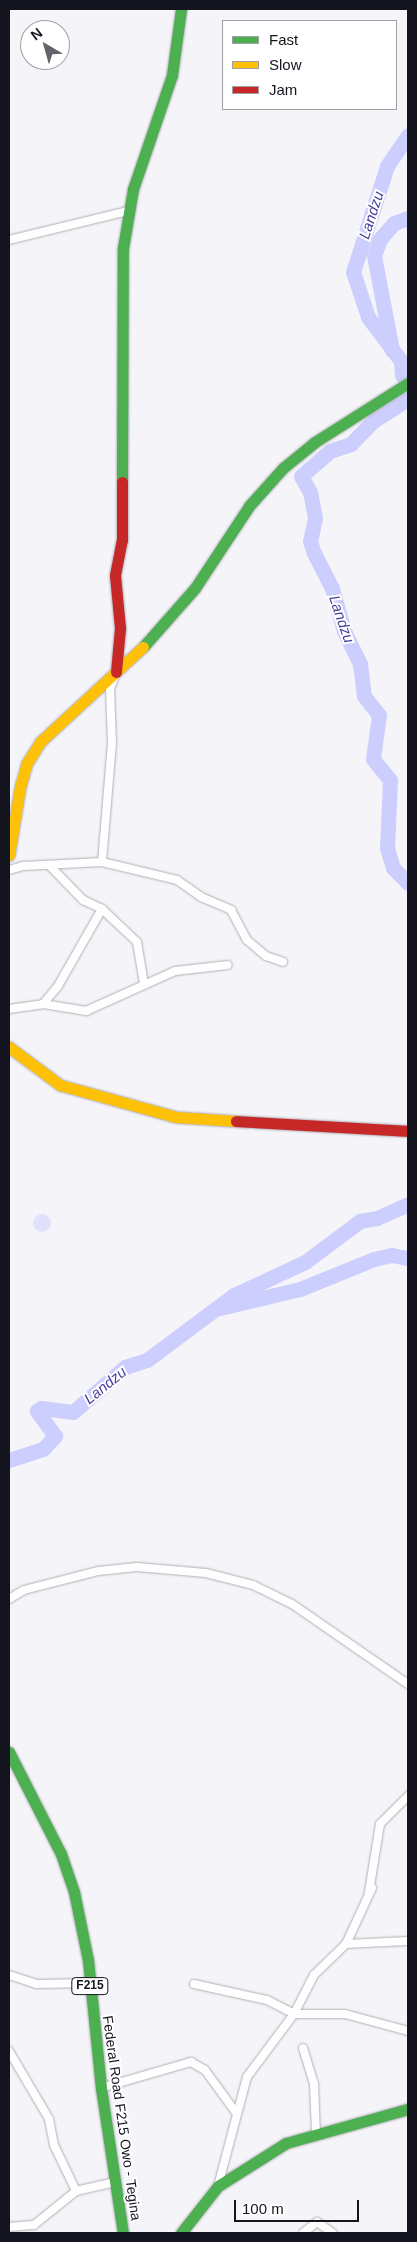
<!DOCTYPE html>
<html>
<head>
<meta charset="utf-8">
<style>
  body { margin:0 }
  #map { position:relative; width:417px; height:2242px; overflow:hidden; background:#f5f5f9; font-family:Arial,sans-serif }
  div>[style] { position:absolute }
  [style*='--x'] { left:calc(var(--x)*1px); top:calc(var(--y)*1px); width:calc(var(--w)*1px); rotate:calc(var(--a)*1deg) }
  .green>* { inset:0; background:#e0e2fc }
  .round { border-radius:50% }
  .river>* { height:15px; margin:-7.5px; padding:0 7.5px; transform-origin:7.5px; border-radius:7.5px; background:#cccefd }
  .roads { filter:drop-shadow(0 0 1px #afafb6) drop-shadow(0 0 1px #afafb6) }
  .street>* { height:8px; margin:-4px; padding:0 4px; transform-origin:4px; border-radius:4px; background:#fefefe }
  .fast>* { height:11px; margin:-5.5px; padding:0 5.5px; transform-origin:5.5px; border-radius:5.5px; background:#4caf50 }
  .slow>* { height:11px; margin:-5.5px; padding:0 5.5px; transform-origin:5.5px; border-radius:5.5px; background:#ffc107 }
  .jam>* { height:11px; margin:-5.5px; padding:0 5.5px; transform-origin:5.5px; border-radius:5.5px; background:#c62828 }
  span { translate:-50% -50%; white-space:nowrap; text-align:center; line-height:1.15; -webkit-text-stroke:4px #fff; paint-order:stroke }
  .shield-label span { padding:1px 4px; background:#fff; border:1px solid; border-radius:4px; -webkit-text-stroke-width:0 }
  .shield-label { font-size:12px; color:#14141e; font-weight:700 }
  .street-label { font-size:14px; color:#14141e }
  .water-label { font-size:15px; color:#473d9a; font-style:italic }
  .frame { position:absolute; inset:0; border:10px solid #14141e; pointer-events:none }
  .legend { position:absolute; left:222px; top:20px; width:175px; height:90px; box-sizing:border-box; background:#fff; border:1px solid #a1a1a5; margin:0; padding:6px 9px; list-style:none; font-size:15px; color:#14141e }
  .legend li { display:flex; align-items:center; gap:10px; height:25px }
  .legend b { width:25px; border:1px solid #a1a1a5 }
  .north { position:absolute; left:20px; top:20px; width:50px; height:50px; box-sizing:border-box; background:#fff; border:1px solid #a1a1a5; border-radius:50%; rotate:322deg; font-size:14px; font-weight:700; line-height:20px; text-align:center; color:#14141e }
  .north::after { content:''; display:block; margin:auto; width:18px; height:22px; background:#63636b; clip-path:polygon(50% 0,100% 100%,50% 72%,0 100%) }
  .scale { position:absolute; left:234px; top:2200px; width:125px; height:22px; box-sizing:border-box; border:2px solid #14141e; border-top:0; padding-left:6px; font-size:15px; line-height:18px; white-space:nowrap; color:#14141e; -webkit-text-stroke:4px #fff; paint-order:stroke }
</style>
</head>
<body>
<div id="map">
  <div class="green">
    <i class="round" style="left:33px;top:1214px;width:18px;height:18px"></i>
  </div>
  <div class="river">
    <i style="--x:392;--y:350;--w:96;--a:-100.8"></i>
    <i style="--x:374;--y:256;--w:18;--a:-71"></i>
    <i style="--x:380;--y:239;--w:21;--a:-49"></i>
    <i style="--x:394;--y:223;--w:15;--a:-20"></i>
    <i style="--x:402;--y:375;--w:14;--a:-94"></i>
    <i style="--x:401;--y:361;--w:55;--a:-126.9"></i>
    <i style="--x:368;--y:317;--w:47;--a:-108.4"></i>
    <i style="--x:353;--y:272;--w:111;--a:-72.2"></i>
    <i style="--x:387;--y:166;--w:37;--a:-56"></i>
    <i style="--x:408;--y:399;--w:41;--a:147.8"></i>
    <i style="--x:373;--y:421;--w:32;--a:134"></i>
    <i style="--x:351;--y:444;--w:22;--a:162"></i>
    <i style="--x:330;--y:451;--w:38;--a:139"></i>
    <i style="--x:301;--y:476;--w:18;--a:61"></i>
    <i style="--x:310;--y:492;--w:26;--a:79"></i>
    <i style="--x:315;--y:518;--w:24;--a:102"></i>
    <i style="--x:310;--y:541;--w:13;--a:72"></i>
    <i style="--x:314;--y:553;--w:39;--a:63"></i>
    <i style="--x:332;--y:588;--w:45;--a:74.4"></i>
    <i style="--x:344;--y:631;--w:37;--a:64"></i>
    <i style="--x:360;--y:664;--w:32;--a:83"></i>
    <i style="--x:364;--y:696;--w:24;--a:52"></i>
    <i style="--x:379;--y:715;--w:44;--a:97.8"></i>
    <i style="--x:373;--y:759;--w:27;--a:51"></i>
    <i style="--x:390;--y:780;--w:68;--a:92.5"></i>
    <i style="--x:387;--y:848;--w:21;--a:73"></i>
    <i style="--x:393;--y:868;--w:21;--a:45"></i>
    <i style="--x:220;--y:1308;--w:82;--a:-13.4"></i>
    <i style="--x:300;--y:1289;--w:80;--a:-22.1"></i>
    <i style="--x:374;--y:1259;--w:18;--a:-13"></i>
    <i style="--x:392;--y:1255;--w:16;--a:11"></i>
    <i style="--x:9;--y:1460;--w:36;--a:-18"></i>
    <i style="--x:43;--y:1449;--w:18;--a:-47"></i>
    <i style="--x:55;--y:1436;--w:31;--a:-126"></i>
    <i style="--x:37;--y:1411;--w:5;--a:-37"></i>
    <i style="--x:41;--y:1408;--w:32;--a:7"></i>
    <i style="--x:73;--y:1412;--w:69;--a:-40.9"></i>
    <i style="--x:125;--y:1367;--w:23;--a:-18"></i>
    <i style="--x:147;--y:1360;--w:109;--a:-36.8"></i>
    <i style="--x:234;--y:1295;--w:78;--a:-24.9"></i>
    <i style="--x:305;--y:1262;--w:69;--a:-36.7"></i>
    <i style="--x:360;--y:1221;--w:17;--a:-10"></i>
    <i style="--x:377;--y:1218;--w:34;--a:-24"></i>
  </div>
  <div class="roads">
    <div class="street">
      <i style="--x:9;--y:240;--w:122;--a:-13.7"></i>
      <i style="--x:102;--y:862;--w:119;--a:-85.2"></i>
      <i style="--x:112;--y:743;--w:54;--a:-92.1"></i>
      <i style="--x:110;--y:689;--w:14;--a:-69"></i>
      <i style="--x:49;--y:865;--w:49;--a:45.8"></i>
      <i style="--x:83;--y:900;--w:21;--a:25"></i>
      <i style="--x:102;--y:909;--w:48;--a:43.3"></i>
      <i style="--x:137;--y:942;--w:43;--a:80.5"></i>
      <i style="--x:9;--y:870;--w:15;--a:-16"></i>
      <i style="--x:23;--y:866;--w:79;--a:-2.9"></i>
      <i style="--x:102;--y:862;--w:77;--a:13.5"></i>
      <i style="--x:177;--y:880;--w:29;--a:35"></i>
      <i style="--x:201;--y:897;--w:33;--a:23"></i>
      <i style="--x:231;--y:910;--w:34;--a:62"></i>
      <i style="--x:247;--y:940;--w:25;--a:40"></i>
      <i style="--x:266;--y:956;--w:18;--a:19"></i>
      <i style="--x:43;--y:1004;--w:23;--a:-50"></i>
      <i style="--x:58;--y:986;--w:89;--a:-60.3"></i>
      <i style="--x:9;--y:1009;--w:34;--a:-8"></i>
      <i style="--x:43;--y:1004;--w:44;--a:9.2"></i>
      <i style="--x:86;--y:1011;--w:98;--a:-24.2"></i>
      <i style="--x:175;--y:971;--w:53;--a:-6.5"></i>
      <i style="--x:9;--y:1599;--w:17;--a:-31"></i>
      <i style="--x:24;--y:1590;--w:76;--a:-14.4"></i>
      <i style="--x:98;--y:1571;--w:39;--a:-6"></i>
      <i style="--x:137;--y:1567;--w:69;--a:5"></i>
      <i style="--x:206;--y:1573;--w:49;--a:14.3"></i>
      <i style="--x:253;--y:1585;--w:43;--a:26"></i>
      <i style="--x:292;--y:1604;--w:141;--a:34.6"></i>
      <i style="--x:369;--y:1892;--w:69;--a:-80.8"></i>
      <i style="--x:380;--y:1824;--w:40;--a:-45"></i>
      <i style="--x:346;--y:1944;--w:62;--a:-2.8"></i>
      <i style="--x:9;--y:1975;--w:28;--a:18"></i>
      <i style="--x:36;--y:1984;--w:54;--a:-1.1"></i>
      <i style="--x:194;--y:1984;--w:75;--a:12.4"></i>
      <i style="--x:267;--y:2000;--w:30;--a:27"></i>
      <i style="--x:294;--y:2014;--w:51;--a:0"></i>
      <i style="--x:345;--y:2014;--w:65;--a:15.1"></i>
      <i style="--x:303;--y:2048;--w:38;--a:73"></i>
      <i style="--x:314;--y:2084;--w:49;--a:87.7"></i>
      <i style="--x:9;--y:2051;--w:79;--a:59.5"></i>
      <i style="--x:49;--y:2119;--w:26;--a:79"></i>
      <i style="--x:54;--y:2145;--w:51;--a:64.4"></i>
      <i style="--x:101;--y:2088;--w:94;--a:-16.1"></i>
      <i style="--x:191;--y:2062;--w:16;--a:30"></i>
      <i style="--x:205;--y:2070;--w:54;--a:54"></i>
      <i style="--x:218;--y:2186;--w:113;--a:-75.1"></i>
      <i style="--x:247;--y:2077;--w:79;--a:-53.3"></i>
      <i style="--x:294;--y:2014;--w:44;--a:-62.9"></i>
      <i style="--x:314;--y:1975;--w:45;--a:-44.1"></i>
      <i style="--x:346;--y:1944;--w:62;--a:-65.1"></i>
      <i style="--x:9;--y:2227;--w:25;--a:-5"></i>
      <i style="--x:34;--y:2225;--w:54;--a:-39"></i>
      <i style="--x:76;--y:2191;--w:40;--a:-13"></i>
      <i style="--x:303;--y:2233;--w:18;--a:-38"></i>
      <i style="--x:317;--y:2222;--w:19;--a:35"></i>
    </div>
    <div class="fast">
      <i style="--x:122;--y:482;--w:234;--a:-89.8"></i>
      <i style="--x:123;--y:248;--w:60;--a:-80.4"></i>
      <i style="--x:133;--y:189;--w:120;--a:-71.1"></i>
      <i style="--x:172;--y:75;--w:67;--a:-82.2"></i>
      <i style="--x:143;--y:647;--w:79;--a:-48.6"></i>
      <i style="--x:195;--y:588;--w:98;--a:-56.6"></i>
      <i style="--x:249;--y:506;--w:51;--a:-48.2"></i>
      <i style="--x:283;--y:468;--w:41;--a:-39.1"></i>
      <i style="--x:315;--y:442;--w:110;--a:-32.4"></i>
      <i style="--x:9;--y:1752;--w:114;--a:63"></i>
      <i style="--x:61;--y:1854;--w:40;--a:71.1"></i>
      <i style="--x:74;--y:1892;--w:69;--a:78.4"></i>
      <i style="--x:88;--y:1960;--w:129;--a:84.2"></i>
      <i style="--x:101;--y:2088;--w:147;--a:81.4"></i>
      <i style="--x:181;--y:2233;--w:60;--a:-51.8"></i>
      <i style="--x:218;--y:2186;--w:80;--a:-32.3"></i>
      <i style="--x:286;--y:2143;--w:127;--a:-15.6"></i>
    </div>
    <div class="slow">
      <i style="--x:9;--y:855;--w:69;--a:-80.8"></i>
      <i style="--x:20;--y:787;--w:25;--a:-74"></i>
      <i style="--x:27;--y:763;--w:25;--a:-58"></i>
      <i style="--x:40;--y:742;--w:140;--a:-42.7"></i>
      <i style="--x:9;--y:1047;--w:64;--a:36.7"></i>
      <i style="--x:60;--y:1085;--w:120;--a:15.4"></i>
      <i style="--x:176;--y:1117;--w:60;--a:3.8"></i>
    </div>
    <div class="jam">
      <i style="--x:116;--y:672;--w:44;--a:-84.8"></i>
      <i style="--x:120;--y:628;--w:53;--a:-95.4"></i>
      <i style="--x:115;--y:575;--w:36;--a:-79"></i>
      <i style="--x:122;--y:540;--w:58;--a:-90"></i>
      <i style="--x:236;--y:1121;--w:172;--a:3.3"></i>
    </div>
  </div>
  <div class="shield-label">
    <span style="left:90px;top:1986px">F215</span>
  </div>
  <div class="street-label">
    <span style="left:122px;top:2118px;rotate:82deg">Federal Road F215 Owo - Tegina</span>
  </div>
  <div class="water-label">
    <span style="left:371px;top:215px;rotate:-72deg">Landzu</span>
    <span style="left:342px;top:619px;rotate:71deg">Landzu</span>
    <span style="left:105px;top:1385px;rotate:-39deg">Landzu</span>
  </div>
  <div class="frame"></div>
  <ul class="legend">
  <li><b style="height:6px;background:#4caf50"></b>Fast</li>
  <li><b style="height:6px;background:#ffc107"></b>Slow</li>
  <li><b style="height:6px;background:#c62828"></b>Jam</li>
  </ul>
  <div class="north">N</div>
  <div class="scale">100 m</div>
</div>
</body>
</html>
